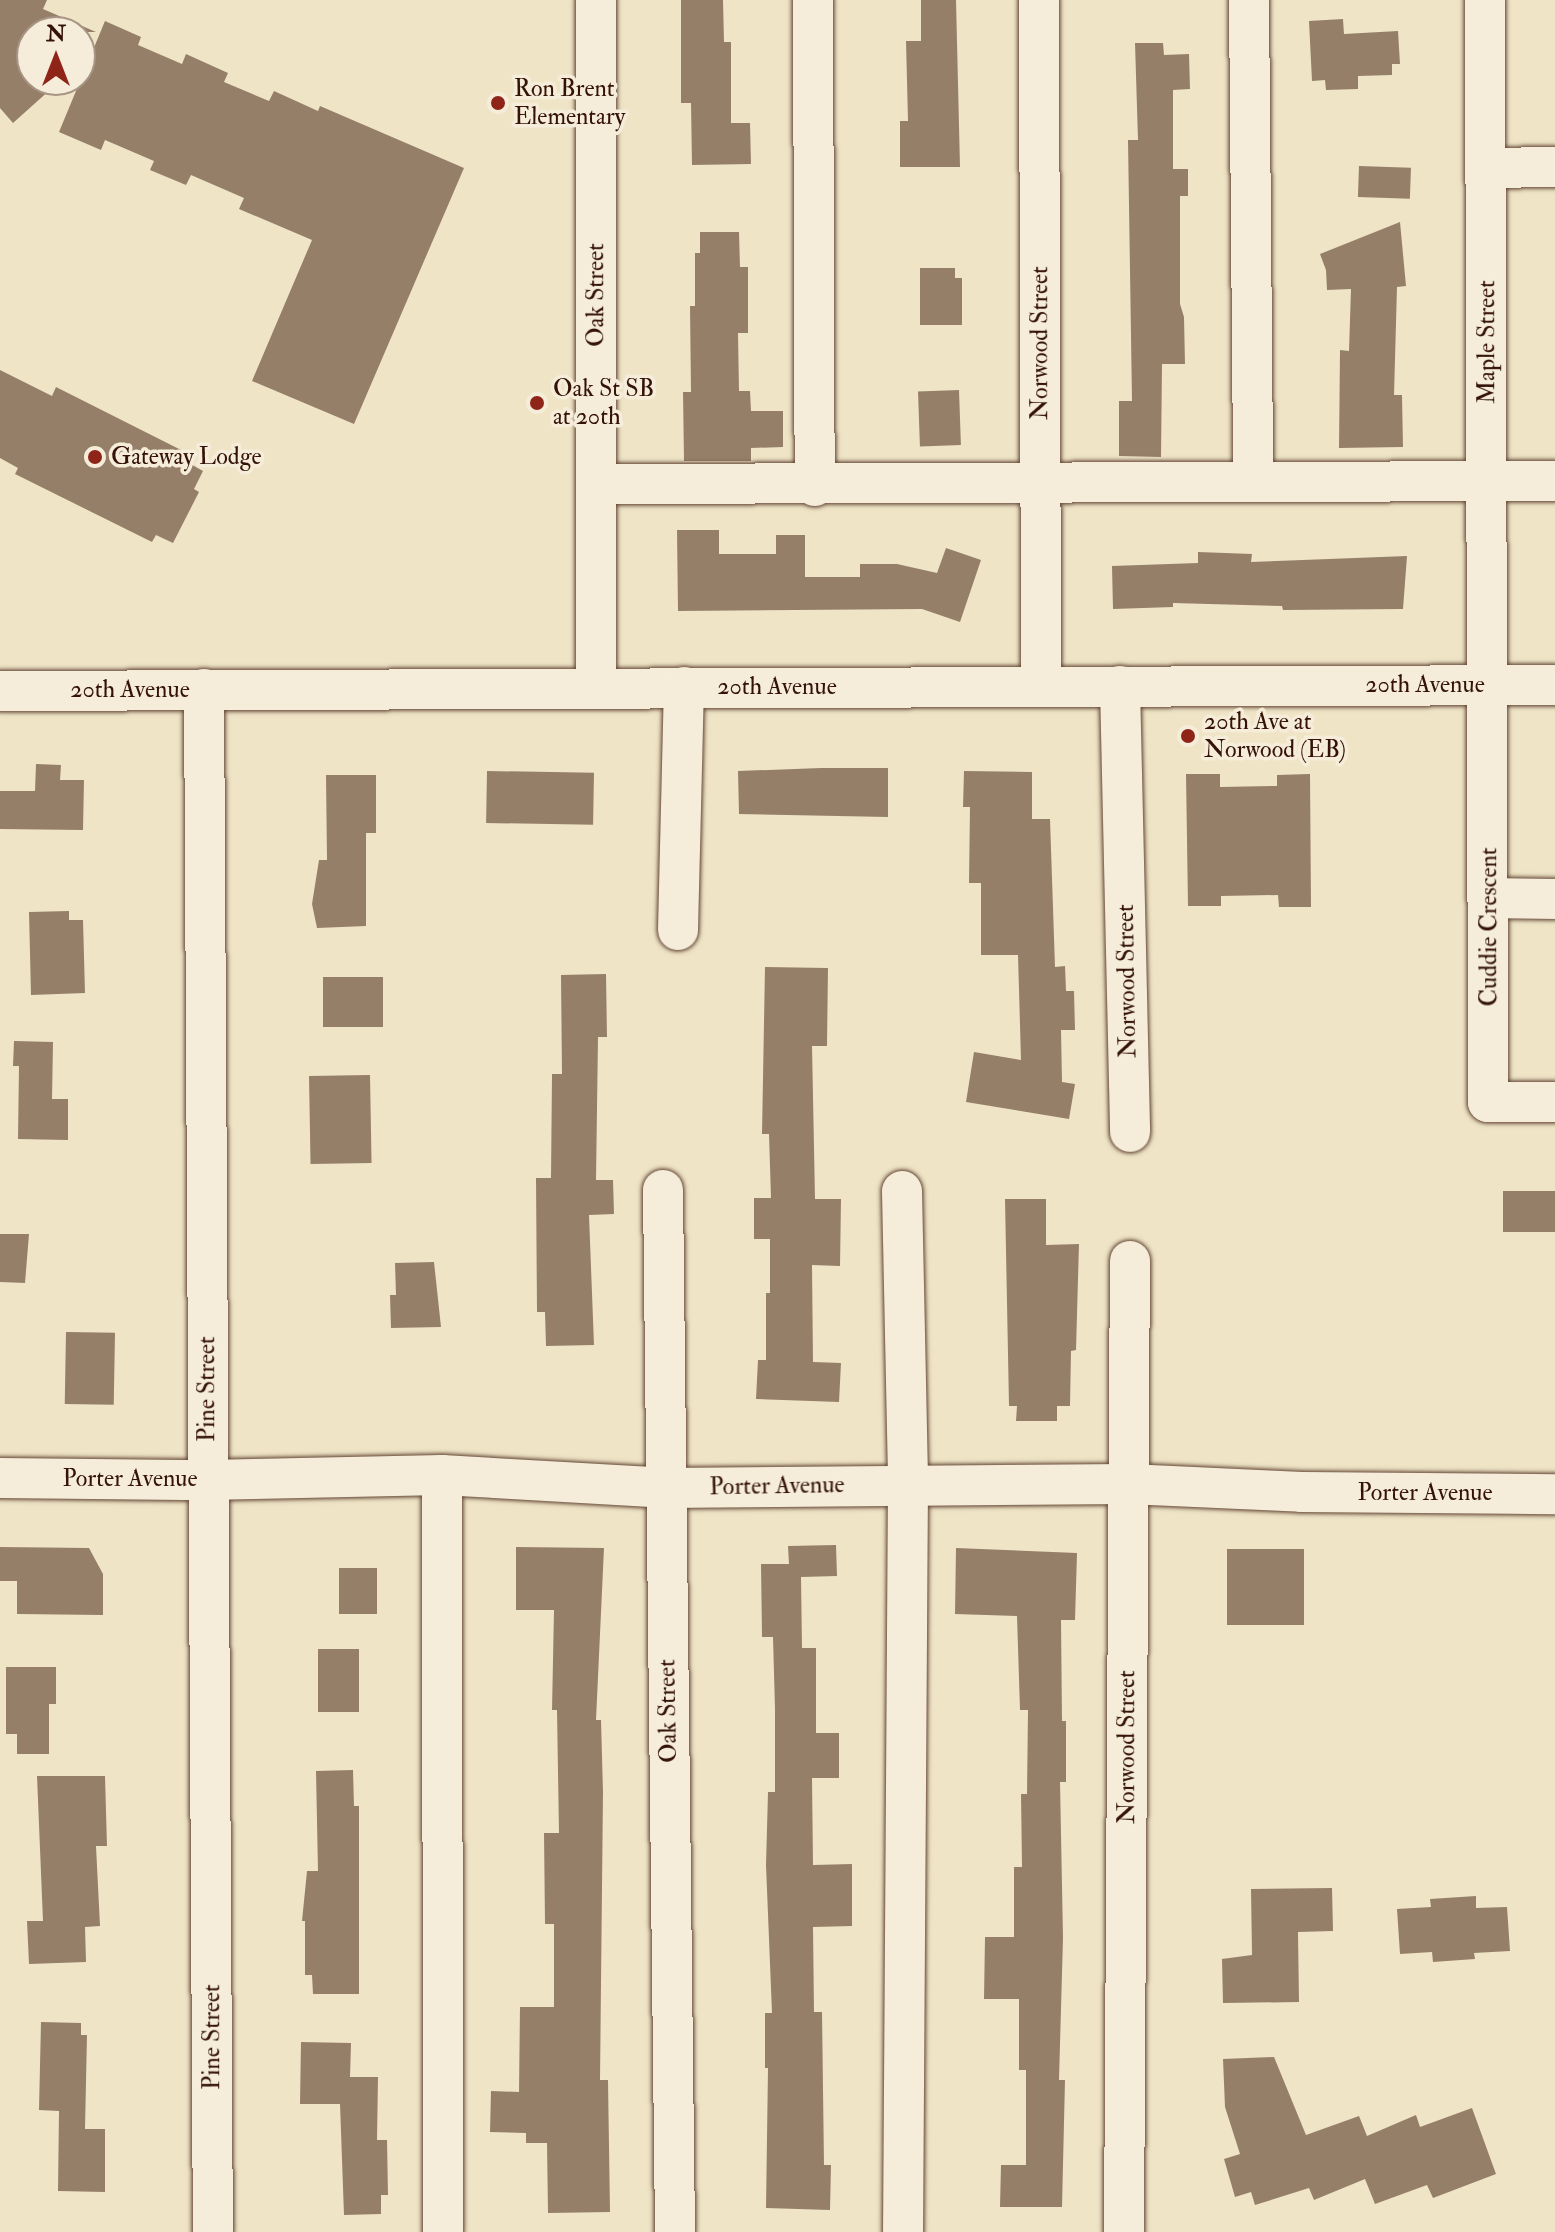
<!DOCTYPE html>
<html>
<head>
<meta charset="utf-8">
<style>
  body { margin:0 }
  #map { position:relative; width:1555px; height:2232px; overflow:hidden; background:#efe4c6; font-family:"IM FELL Double Pica",serif }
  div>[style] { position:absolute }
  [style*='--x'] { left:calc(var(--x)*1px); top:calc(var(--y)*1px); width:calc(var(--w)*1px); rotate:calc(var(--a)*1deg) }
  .building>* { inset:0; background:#957f69; transform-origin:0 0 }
  .roads { filter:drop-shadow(0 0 2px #634635) drop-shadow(0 0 2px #634635) }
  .minor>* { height:40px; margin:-20px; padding:0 20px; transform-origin:20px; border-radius:20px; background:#f5edda }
  .dots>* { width:22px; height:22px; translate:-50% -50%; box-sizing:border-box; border:4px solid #f5edda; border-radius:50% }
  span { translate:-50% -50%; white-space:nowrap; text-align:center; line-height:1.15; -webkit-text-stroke:7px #f5edda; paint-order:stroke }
  .poi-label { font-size:24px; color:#341205 }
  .left { translate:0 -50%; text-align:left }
  .street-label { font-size:24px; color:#341205 }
  .north { position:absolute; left:16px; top:16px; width:80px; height:80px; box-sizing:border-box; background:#f5edda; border:2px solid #a89585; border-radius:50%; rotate:0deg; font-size:22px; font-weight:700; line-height:32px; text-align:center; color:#341205 }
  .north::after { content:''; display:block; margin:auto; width:28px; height:36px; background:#8f2418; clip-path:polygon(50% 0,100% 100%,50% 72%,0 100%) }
</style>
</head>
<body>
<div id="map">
  <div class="building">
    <i style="clip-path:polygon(0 0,47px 0,43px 9px,96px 32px,32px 32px,32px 80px,61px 80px,13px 123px,0 108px)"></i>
    <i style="clip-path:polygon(681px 0,723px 0,724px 42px,731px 42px,731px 123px,750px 123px,751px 164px,692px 165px,691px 103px,681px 103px)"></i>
    <i style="clip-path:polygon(921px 0,956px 0,960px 167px,900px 167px,900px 121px,908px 121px,906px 41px,921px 41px)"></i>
    <i style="clip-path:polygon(1343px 19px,1344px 34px,1398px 31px,1400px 64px,1392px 64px,1392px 75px,1358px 76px,1358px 89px,1326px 90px,1325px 80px,1312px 81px,1309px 21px)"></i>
    <i style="clip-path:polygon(105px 21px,141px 37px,138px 45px,182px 64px,186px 54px,228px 73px,224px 82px,269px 101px,274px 91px,318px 111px,320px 106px,464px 168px,354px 424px,252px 381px,312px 240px,239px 209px,244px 198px,191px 175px,186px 185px,150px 170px,154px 161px,105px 140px,101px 150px,59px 132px)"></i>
    <i style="clip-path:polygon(1135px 43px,1163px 43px,1164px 55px,1189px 54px,1190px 89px,1173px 90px,1173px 169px,1188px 169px,1188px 196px,1180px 196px,1180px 304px,1184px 317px,1185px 364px,1162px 364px,1161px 457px,1119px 456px,1119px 401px,1132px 401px,1128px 140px,1138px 140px)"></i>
    <i style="left:1359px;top:166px;width:52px;height:31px;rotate:2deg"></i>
    <i style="clip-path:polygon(1400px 222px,1406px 286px,1397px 287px,1394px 395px,1402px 395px,1403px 447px,1339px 448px,1340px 350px,1349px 351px,1351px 289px,1327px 290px,1326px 270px,1320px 254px)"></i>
    <i style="clip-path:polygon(700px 232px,739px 232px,740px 267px,748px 267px,748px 333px,738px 333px,739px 391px,750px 391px,751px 411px,783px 411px,783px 447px,751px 448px,751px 461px,684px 461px,683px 392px,691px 392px,690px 306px,695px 306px,695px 253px,700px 253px)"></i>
    <i style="clip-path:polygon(920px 268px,955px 268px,955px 278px,962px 278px,962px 325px,920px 325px)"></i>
    <i style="clip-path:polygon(0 370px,52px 396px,56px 387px,191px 455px,187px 462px,203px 471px,194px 489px,199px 492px,173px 543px,156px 535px,152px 542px,15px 474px,18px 468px,0 458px)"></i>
    <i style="left:959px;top:390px;width:55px;height:41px;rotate:88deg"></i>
    <i style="clip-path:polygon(677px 530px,719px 530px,719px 554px,776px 554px,776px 535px,805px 535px,805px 577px,860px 577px,860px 564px,897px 564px,937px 573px,946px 548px,981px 560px,960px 622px,922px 609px,678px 611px)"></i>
    <i style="clip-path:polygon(1198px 552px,1252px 554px,1251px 562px,1407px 556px,1403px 609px,1283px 610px,1282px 606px,1173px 603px,1173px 607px,1113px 609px,1112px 566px,1198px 563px)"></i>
    <i style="clip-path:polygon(36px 764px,61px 765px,60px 780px,84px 780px,83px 830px,0 829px,0 791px,35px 791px)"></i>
    <i style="clip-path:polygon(821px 768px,888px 768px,888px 817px,739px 814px,738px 771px)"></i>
    <i style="left:487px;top:771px;width:107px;height:52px;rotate:1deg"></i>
    <i style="clip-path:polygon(964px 771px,1032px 772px,1032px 819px,1050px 819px,1055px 967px,1065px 966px,1066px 991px,1074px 991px,1075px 1030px,1061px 1030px,1062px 1082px,1075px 1084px,1069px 1119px,966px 1102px,974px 1052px,1021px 1060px,1018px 955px,981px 955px,981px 883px,969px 883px,970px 807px,963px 807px)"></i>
    <i style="clip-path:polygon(1186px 774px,1220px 774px,1220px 787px,1277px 786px,1277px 775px,1310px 774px,1311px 907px,1279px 907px,1278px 895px,1221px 896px,1221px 906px,1188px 906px)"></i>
    <i style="clip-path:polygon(326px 775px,376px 775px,376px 833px,366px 833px,366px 926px,317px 928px,312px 904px,319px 860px,327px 860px)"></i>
    <i style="clip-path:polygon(69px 911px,69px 920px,83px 920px,85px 993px,31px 995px,29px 912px)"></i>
    <i style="clip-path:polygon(765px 967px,828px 968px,827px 1046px,812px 1046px,815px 1199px,841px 1199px,840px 1266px,812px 1265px,813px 1362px,841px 1363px,839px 1402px,756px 1399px,758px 1360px,766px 1360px,766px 1293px,770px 1293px,770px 1239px,754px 1239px,754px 1198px,771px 1198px,769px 1134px,762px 1134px)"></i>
    <i style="clip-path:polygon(606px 974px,607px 1037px,598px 1037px,596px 1180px,613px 1180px,614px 1214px,589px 1215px,594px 1345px,546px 1346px,545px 1312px,537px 1312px,536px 1178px,551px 1178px,552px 1074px,562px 1074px,561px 975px)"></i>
    <i style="left:323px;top:977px;width:60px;height:50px"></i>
    <i style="clip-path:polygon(14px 1041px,53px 1042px,52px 1099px,68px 1099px,68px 1140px,18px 1139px,19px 1066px,13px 1066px)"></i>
    <i style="left:370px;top:1075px;width:88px;height:61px;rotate:89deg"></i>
    <i style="left:1503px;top:1191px;width:52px;height:41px"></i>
    <i style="clip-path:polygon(1005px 1199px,1046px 1199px,1046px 1245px,1079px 1244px,1076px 1350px,1071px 1351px,1070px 1406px,1057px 1406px,1057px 1421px,1016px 1421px,1017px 1406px,1009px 1406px)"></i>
    <i style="clip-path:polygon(0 1234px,29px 1234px,25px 1283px,0 1282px)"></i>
    <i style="clip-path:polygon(434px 1262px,441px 1327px,391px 1328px,390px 1295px,396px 1295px,395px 1263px)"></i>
    <i style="left:66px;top:1332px;width:49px;height:72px;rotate:1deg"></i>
    <i style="clip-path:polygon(836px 1545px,837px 1576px,801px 1577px,802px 1648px,816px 1648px,816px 1733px,839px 1733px,839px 1778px,812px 1778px,813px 1865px,852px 1864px,852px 1926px,813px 1927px,814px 2012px,822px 2012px,824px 2165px,831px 2165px,830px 2210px,766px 2208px,768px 2068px,765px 2068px,765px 2013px,772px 2013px,766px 1865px,768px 1792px,775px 1792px,775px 1709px,773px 1637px,762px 1637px,761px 1564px,789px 1564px,788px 1546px)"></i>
    <i style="clip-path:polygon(0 1547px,89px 1548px,103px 1574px,103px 1615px,17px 1614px,17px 1581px,0 1581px)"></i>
    <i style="clip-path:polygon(516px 1547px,604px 1548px,596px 1720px,601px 1720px,603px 1792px,600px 2080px,608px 2080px,610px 2212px,548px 2213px,547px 2143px,526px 2143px,526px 2133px,490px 2132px,491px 2091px,519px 2092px,520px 2007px,554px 2007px,554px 1924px,545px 1924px,544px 1833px,559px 1833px,557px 1710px,552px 1710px,554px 1610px,516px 1610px)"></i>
    <i style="clip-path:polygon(956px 1548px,1077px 1553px,1075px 1620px,1061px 1620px,1062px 1721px,1066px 1721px,1066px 1782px,1060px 1782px,1063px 1938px,1059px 2080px,1065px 2080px,1062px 2207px,1000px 2207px,1001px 2165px,1026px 2165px,1026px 2070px,1019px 2070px,1019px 1999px,984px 1999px,985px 1937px,1014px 1937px,1014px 1867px,1022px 1867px,1021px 1794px,1027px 1794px,1028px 1710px,1020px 1710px,1017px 1616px,955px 1614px)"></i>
    <i style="left:1304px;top:1549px;width:76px;height:77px;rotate:90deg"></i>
    <i style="left:339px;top:1568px;width:38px;height:46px"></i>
    <i style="left:318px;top:1649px;width:41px;height:63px"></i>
    <i style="clip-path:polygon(6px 1667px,56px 1667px,56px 1704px,49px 1704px,49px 1754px,17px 1754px,17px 1734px,6px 1734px)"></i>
    <i style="clip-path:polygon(353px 1770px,354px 1806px,359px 1806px,359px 1994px,313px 1994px,312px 1975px,305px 1975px,305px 1921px,302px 1921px,307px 1871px,318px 1871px,316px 1771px)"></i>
    <i style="clip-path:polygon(37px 1776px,105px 1776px,107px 1846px,96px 1846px,100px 1926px,85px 1927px,86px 1962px,29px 1964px,27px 1921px,43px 1921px)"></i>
    <i style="clip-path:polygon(1332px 1888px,1333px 1931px,1298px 1932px,1299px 2002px,1223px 2003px,1222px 1959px,1252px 1955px,1251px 1889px)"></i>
    <i style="clip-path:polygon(1476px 1896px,1476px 1908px,1507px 1907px,1510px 1951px,1474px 1953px,1475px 1959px,1433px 1962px,1432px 1952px,1400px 1954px,1397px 1909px,1431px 1907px,1430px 1899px)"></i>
    <i style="clip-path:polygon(41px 2022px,81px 2023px,81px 2035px,87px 2035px,85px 2129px,105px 2129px,105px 2192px,58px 2191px,59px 2111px,39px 2110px)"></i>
    <i style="clip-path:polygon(301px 2042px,351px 2043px,350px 2077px,378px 2077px,377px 2140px,387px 2140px,388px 2195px,381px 2195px,381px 2214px,344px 2215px,340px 2104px,300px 2104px)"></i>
    <i style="clip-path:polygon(1274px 2057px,1306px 2135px,1359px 2116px,1367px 2136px,1416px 2115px,1420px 2127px,1472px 2108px,1496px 2174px,1433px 2198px,1427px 2185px,1375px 2204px,1365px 2179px,1314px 2200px,1309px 2188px,1255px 2205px,1251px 2192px,1235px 2197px,1224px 2159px,1240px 2154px,1225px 2107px,1223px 2059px)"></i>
  </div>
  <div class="roads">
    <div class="minor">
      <i style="--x:813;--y:0;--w:486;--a:89.8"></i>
      <i style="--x:1039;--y:0;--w:686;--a:89.83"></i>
      <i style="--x:1249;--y:0;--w:482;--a:89.5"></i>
      <i style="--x:1485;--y:0;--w:1102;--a:89.84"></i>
      <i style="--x:1488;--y:1102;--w:67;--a:0"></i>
      <i style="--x:1486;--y:168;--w:69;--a:-0.8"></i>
      <i style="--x:596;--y:484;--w:959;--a:-0.18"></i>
      <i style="--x:1120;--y:686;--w:446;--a:88.7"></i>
      <i style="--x:596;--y:687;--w:687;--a:-90"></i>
      <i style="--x:204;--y:689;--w:1543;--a:89.67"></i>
      <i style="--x:0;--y:691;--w:1555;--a:-0.22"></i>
      <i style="--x:1489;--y:898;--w:66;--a:0.9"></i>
      <i style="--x:678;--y:930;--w:243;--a:-88.6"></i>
      <i style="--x:663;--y:1190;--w:1042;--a:89.34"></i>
      <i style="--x:902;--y:1191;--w:293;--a:88.8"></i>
      <i style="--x:908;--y:1484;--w:748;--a:90.38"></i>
      <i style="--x:442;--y:1475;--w:757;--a:89.92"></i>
      <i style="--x:0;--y:1478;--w:207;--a:0.6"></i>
      <i style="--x:207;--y:1480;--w:235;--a:-1.2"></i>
      <i style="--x:442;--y:1475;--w:223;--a:3.3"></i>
      <i style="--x:665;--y:1488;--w:463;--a:-0.5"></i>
      <i style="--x:1128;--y:1484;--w:174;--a:2.6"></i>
      <i style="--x:1302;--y:1492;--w:253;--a:0.5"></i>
      <i style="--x:1124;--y:2232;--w:971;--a:-89.65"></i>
    </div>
  </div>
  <div class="dots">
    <i style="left:498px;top:103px;background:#8f2418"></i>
    <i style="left:537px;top:403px;background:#8f2418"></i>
    <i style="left:95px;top:457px;background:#8f2418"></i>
    <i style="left:1188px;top:736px;background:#8f2418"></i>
  </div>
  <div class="poi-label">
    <span class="left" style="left:514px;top:103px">Ron Brent<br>Elementary</span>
    <span class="left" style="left:553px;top:403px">Oak St SB<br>at 20th</span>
    <span class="left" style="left:111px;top:457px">Gateway Lodge</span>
    <span class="left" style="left:1204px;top:736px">20th Ave at<br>Norwood (EB)</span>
  </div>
  <div class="street-label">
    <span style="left:596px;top:295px;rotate:-90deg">Oak Street</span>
    <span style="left:1487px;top:342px;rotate:-90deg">Maple Street</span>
    <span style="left:1040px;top:343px;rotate:-90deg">Norwood Street</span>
    <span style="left:1425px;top:685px">20th Avenue</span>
    <span style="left:777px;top:687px">20th Avenue</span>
    <span style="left:130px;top:690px">20th Avenue</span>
    <span style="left:1489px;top:927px;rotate:-90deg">Cuddie Crescent</span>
    <span style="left:1127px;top:981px;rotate:-91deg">Norwood Street</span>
    <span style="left:207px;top:1389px;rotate:-90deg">Pine Street</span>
    <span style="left:130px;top:1479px">Porter Avenue</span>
    <span style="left:777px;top:1486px;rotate:-1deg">Porter Avenue</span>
    <span style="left:1425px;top:1493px">Porter Avenue</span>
    <span style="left:668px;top:1711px;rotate:-91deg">Oak Street</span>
    <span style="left:1127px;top:1747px;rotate:-90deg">Norwood Street</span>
    <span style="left:212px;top:2037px;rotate:-90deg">Pine Street</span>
  </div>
  <div class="north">N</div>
</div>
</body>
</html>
